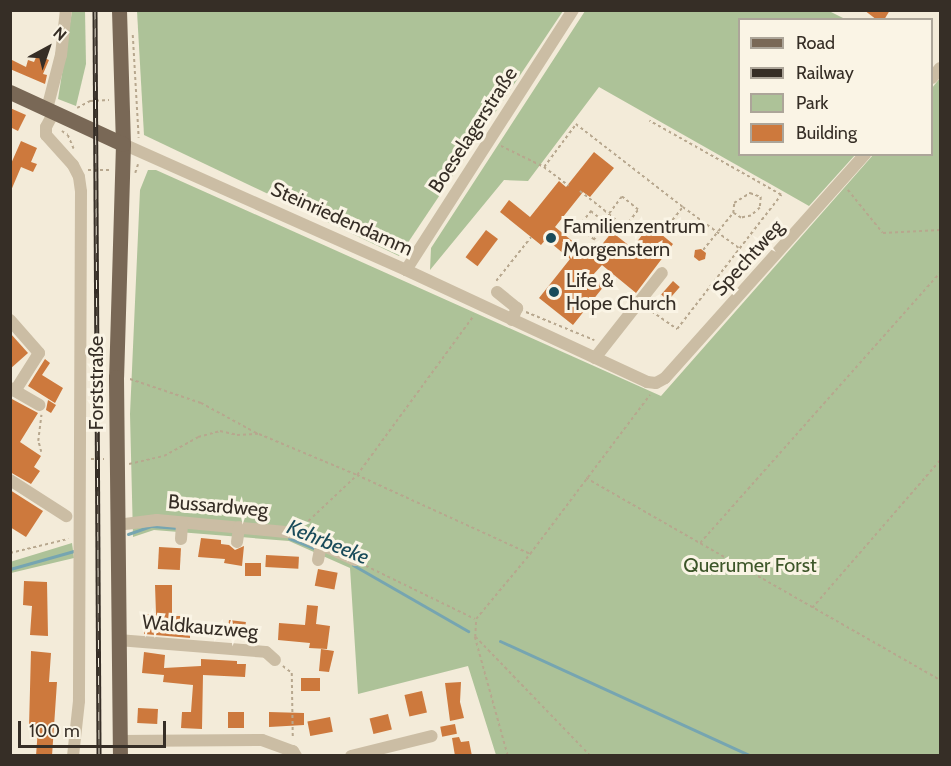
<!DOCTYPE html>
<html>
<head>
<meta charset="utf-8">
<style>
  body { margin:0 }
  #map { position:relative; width:951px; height:766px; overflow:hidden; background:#f3ebd9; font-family:Cabin,sans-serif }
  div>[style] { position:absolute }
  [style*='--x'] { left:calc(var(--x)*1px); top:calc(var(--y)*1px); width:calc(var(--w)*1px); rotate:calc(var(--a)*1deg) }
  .green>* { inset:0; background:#adc298 }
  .stream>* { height:3px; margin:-1.5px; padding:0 1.5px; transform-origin:1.5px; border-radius:1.5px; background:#76a5b1 }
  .building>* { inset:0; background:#cd793d; transform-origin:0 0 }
  .path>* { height:1.5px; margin-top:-0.75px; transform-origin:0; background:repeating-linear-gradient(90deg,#b7a78e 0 3px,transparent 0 6px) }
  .minor>* { height:12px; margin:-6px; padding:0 6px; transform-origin:6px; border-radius:6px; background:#cbbda4 }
  .major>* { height:15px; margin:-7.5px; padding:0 7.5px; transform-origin:7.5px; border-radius:7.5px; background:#796856 }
  .rail>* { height:5px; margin-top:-2.5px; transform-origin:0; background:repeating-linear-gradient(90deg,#faf4e5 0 9px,#362e26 0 18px); box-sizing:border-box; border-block:2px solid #362e26 }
  .dots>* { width:16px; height:16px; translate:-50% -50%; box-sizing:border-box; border:3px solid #faf4e5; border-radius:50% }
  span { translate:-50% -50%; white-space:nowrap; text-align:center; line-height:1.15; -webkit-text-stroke:6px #faf4e5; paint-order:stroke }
  .street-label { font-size:20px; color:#362e26 }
  .poi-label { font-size:20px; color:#362e26 }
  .left { translate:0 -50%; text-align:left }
  .park-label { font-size:20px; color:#3d5629 }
  .water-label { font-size:21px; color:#1a4b5a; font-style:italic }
  .frame { position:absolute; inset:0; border:12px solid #362e26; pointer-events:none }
  .legend { position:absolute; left:738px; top:18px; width:195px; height:138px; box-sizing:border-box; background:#faf4e5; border:2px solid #aca599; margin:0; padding:8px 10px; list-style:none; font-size:18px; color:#362e26 }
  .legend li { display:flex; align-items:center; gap:12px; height:30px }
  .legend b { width:30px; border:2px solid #aca599 }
  .north { position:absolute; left:18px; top:18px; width:60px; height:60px; -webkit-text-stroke:4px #faf4e5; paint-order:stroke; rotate:40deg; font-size:16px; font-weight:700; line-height:24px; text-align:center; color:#362e26 }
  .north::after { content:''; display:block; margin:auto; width:21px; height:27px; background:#362e26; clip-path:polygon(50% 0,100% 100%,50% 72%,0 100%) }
  .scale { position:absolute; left:18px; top:721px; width:148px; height:27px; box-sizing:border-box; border:3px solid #362e26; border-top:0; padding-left:8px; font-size:18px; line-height:21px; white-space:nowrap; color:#362e26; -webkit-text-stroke:4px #faf4e5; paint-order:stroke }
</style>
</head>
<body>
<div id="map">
  <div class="green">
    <i style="clip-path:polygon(72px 11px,85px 11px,86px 64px,76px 106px,58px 99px)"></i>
    <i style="clip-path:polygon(137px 11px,137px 10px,563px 11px,399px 256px,144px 135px)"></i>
    <i style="clip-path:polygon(829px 11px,845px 19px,740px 20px,740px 154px,855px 155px,809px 206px,599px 87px,528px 181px,504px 180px,430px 270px,431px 248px,585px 11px)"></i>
    <i style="clip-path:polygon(940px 78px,940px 755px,496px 755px,468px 666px,358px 694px,350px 568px,289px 541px,154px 530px,133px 537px,130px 414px,140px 190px,148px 170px,156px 170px,661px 396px,873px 155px,932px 154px,932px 88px)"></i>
    <i style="clip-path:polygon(72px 543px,74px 558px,11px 573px,10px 562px)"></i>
  </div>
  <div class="stream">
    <i style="--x:128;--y:534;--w:24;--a:-19"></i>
    <i style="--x:151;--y:526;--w:27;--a:4"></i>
    <i style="--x:289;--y:538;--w:29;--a:22"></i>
    <i style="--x:353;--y:565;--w:133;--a:29.9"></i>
    <i style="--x:10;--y:569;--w:70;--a:-15.8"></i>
    <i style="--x:500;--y:641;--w:276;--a:24.6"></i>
  </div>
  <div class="building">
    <i style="clip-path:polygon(864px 10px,890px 10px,884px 20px,877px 20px)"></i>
    <i style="clip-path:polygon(37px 55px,49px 60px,43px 74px,47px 75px,45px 84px,10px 69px,10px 59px,26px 67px,28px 60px,34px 62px)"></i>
    <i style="clip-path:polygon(10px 108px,26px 115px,18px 131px,10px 127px)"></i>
    <i style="clip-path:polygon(21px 141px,37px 148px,31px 162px,37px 164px,33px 172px,21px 167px,10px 193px,10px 166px)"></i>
    <i style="clip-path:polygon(594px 152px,614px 168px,590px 197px,583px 192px,555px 227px,592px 257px,612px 232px,632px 248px,650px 225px,673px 244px,636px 293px,602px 265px,592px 276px,604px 286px,573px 325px,539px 298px,570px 259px,546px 239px,541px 245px,500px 212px,509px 200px,530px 217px,559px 181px,566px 187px)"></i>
    <i style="left:486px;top:230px;width:15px;height:34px;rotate:37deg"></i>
    <i style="clip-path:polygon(701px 249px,706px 253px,705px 259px,699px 261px,694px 257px,695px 250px)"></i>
    <i style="left:673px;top:281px;width:9px;height:18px;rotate:41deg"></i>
    <i style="clip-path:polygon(10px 333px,28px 353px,10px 369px)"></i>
    <i style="clip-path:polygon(45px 359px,50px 363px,42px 375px,63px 388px,55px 403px,28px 386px)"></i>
    <i style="clip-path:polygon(10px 398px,38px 413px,20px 442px,41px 456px,34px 467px,40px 471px,31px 484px,10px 472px)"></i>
    <i style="clip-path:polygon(48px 400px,56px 405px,51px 413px,46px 410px)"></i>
    <i style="clip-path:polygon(10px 490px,43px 511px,26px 537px,10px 527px)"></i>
    <i style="clip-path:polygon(201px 538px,221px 540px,221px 544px,229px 545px,235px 550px,244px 546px,242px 566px,224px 563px,225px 559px,198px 557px)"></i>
    <i style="left:159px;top:547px;width:22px;height:22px;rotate:3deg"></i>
    <i style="left:266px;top:555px;width:33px;height:12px;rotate:3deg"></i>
    <i style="left:245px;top:563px;width:16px;height:13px"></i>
    <i style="left:318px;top:569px;width:20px;height:17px;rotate:11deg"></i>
    <i style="clip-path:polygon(24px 581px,47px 582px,48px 636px,30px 635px,32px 606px,23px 605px)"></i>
    <i style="clip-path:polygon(155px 585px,172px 585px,172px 616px,190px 616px,190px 638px,144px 634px,144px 614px,156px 614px)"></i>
    <i style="clip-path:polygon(307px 605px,318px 606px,316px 624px,330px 626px,327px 649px,309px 648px,310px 643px,278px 640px,279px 623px,305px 625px)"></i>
    <i style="left:229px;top:620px;width:17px;height:16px;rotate:7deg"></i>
    <i style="clip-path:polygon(321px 649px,334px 651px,329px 672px,319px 671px)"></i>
    <i style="clip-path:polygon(31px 651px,51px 653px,49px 682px,57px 682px,52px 756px,36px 756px,38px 728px,29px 727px)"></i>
    <i style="clip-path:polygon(144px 652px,165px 655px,164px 668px,201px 666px,201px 659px,237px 661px,237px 664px,246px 664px,245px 677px,203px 675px,202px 729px,181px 728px,182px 712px,191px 712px,193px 685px,163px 682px,164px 675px,142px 673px)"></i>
    <i style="left:301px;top:678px;width:19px;height:13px"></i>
    <i style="clip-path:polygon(461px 682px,460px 702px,464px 718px,450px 721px,445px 683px)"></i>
    <i style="left:422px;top:691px;width:22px;height:18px;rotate:77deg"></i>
    <i style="left:138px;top:708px;width:20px;height:15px;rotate:3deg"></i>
    <i style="left:244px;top:712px;width:16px;height:16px;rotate:90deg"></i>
    <i style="clip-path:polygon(269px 712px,304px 713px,304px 725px,269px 727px)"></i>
    <i style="left:388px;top:714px;width:16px;height:19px;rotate:76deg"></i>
    <i style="left:330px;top:717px;width:15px;height:23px;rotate:79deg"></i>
    <i style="left:455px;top:724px;width:10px;height:15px;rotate:79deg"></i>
    <i style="clip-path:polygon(459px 737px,461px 742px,469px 741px,472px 756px,455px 756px,452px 738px)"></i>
  </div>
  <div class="path">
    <i style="--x:133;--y:35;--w:103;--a:86.7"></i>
    <i style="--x:77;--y:108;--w:15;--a:-28"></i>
    <i style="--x:90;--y:101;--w:19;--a:-3"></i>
    <i style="--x:62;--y:131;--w:7;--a:34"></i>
    <i style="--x:68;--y:135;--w:15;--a:67"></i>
    <i style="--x:501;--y:146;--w:48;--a:26"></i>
    <i style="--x:544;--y:167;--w:31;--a:37"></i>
    <i style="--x:544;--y:167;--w:54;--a:-53.3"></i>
    <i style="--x:576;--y:124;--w:135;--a:37.8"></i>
    <i style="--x:88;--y:170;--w:22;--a:0"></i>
    <i style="--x:135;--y:173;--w:9;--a:-72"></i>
    <i style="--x:848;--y:190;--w:55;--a:50.9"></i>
    <i style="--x:883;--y:233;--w:57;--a:-3"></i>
    <i style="--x:580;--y:191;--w:31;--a:38"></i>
    <i style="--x:604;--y:210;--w:27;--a:39"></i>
    <i style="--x:625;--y:227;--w:21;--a:-53"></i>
    <i style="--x:638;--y:210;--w:21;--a:-141"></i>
    <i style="--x:622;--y:197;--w:21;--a:127"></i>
    <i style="--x:591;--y:211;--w:21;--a:39"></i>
    <i style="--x:607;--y:224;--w:21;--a:129"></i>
    <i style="--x:594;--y:240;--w:21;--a:-141"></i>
    <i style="--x:578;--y:227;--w:21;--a:-51"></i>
    <i style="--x:661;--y:234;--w:35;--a:-51"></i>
    <i style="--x:683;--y:207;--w:69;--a:36.2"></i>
    <i style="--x:703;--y:250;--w:48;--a:-51"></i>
    <i style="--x:733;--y:213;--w:10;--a:-84"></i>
    <i style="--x:734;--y:203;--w:19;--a:-32"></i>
    <i style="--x:750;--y:193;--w:12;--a:20"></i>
    <i style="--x:761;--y:197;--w:11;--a:95"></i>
    <i style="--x:760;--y:208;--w:12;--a:138"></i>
    <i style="--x:751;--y:216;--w:10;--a:169"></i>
    <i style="--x:741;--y:218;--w:9;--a:-148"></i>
    <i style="--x:496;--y:281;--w:56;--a:-51.5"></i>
    <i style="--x:647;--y:308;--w:37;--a:35"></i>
    <i style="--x:677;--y:329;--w:170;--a:-52.2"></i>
    <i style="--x:781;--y:195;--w:151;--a:-150.7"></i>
    <i style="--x:526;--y:312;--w:74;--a:22.4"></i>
    <i style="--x:130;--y:379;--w:75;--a:18.7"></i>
    <i style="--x:201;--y:403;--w:65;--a:28.5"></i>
    <i style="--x:41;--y:452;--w:11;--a:-105"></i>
    <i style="--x:38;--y:441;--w:26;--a:-83"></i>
    <i style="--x:91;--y:459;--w:13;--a:0"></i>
    <i style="--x:129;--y:464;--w:36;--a:-13"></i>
    <i style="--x:164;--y:456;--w:39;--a:-29"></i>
    <i style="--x:198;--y:437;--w:23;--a:-15"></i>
    <i style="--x:220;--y:431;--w:17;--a:13"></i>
    <i style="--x:237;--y:435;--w:22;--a:-3"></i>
    <i style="--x:259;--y:434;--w:106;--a:22.7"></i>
    <i style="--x:357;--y:475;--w:190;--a:24.5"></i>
    <i style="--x:586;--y:478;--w:408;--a:29.7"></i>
    <i style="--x:304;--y:525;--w:73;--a:-43.3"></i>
    <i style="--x:357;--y:475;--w:198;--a:-53.8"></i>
    <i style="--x:700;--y:543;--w:361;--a:-48.4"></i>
    <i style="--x:10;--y:553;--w:60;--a:-13.6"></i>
    <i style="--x:366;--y:566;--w:121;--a:25.9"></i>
    <i style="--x:812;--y:608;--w:196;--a:-49.1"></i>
    <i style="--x:475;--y:637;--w:123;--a:74.5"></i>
    <i style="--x:283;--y:666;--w:11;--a:38"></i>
    <i style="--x:292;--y:673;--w:64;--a:89.1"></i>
    <i style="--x:590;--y:756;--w:165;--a:-134"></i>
    <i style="--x:475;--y:637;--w:18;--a:-87"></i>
    <i style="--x:476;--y:619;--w:85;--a:-50.3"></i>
    <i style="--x:530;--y:554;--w:199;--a:-53"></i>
  </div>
  <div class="minor">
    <i style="--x:932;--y:78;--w:13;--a:-51"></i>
    <i style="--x:47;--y:109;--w:56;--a:-75.5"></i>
    <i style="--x:61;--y:55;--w:45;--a:-83.7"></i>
    <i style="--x:54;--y:112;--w:17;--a:118"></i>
    <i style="--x:46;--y:127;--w:8;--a:90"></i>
    <i style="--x:46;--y:135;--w:40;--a:48"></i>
    <i style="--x:73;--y:165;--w:13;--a:63"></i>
    <i style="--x:79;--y:177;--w:15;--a:82"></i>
    <i style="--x:81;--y:192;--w:509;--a:90.23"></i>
    <i style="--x:79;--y:701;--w:55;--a:96.2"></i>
    <i style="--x:123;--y:144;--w:310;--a:24"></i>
    <i style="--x:406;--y:270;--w:266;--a:24.9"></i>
    <i style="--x:647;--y:382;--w:9;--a:6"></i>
    <i style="--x:656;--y:383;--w:10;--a:-29"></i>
    <i style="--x:665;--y:378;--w:300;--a:-48.2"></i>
    <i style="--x:406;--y:270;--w:309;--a:-57.3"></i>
    <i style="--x:497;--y:292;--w:26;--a:39"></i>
    <i style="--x:517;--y:308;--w:13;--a:113"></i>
    <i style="--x:10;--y:320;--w:44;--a:48.7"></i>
    <i style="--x:39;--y:353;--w:45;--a:122.3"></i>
    <i style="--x:595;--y:358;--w:108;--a:-51.8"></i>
    <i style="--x:10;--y:388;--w:34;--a:30"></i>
    <i style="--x:10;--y:480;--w:67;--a:32.7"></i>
    <i style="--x:117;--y:525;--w:40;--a:-7.1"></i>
    <i style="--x:157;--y:520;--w:140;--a:5.3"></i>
    <i style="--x:296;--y:533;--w:65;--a:24.6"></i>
    <i style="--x:181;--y:539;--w:16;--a:-86"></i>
    <i style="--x:237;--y:542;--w:15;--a:-82"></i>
    <i style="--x:318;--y:560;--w:15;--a:-79"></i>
    <i style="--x:118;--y:640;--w:148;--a:4.6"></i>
    <i style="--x:266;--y:652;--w:12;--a:42"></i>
    <i style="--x:119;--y:741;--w:143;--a:-0.4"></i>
    <i style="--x:262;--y:740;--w:33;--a:20"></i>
    <i style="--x:293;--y:751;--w:6;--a:59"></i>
    <i style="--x:351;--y:756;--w:83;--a:-13.9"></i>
  </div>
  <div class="major">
    <i style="--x:119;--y:10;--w:134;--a:88.3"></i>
    <i style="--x:123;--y:144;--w:233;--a:91.7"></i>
    <i style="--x:116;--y:377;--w:379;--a:89.4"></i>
    <i style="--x:10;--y:92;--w:124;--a:24.7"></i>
  </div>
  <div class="rail">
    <i style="--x:95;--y:10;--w:746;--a:89.69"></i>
  </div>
  <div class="dots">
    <i style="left:551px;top:238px;background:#1a4b5a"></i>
    <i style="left:554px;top:292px;background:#1a4b5a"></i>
  </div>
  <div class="street-label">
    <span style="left:473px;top:130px;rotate:-57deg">Boeselagerstraße</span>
    <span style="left:342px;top:219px;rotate:24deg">Steinriedendamm</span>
    <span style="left:748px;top:258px;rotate:-48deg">Spechtweg</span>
    <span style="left:96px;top:383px;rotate:-90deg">Forststraße</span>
    <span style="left:218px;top:506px;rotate:5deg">Bussardweg</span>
    <span style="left:200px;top:627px;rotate:5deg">Waldkauzweg</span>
  </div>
  <div class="poi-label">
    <span class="left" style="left:563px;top:238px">Familienzentrum<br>Morgenstern</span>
    <span class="left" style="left:566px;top:292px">Life &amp;<br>Hope Church</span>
  </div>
  <div class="park-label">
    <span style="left:750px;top:565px">Querumer Forst</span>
  </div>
  <div class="water-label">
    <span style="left:328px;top:542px;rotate:22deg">Kehrbeeke</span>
  </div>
  <div class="frame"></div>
  <ul class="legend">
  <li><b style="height:8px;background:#796856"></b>Road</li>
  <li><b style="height:8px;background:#362e26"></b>Railway</li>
  <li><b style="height:16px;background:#adc298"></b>Park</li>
  <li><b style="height:16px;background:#cd793d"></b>Building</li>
  </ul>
  <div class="north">N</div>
  <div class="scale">100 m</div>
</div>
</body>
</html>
